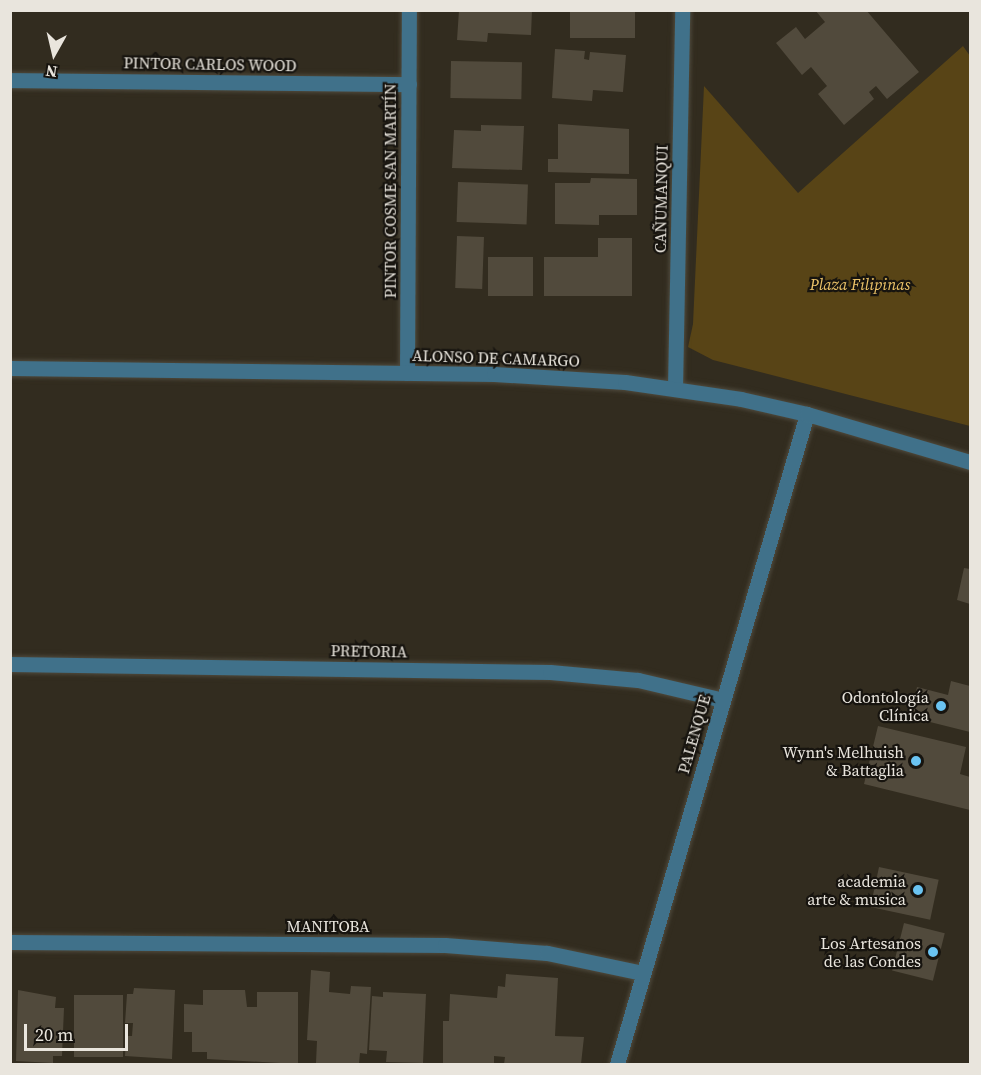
<!DOCTYPE html>
<html>
<head>
<meta charset="utf-8">
<style>
  body { margin:0 }
  #map { position:relative; width:981px; height:1075px; overflow:hidden; background:#322c1f; font-family:"Source Serif 4",serif }
  div>[style] { position:absolute }
  [style*='--x'] { left:calc(var(--x)*1px); top:calc(var(--y)*1px); width:calc(var(--w)*1px); rotate:calc(var(--a)*1deg) }
  .green>* { inset:0; background:#584416 }
  .building>* { inset:0; background:#514a3c; transform-origin:0 0 }
  .roads { filter:drop-shadow(0 0 2px #4f4a3d) drop-shadow(0 0 2px #4f4a3d) }
  .minor>* { height:15px; margin:-7.5px; padding:0 7.5px; transform-origin:7.5px; border-radius:7.5px; background:#40718a }
  .tertiary>* { height:15px; margin:-7.5px; padding:0 7.5px; transform-origin:7.5px; border-radius:7.5px; background:#40718a }
  .dots>* { width:16px; height:16px; translate:-50% -50%; box-sizing:border-box; border:3px solid #17140f; border-radius:50% }
  span { translate:-50% -50%; white-space:nowrap; text-align:center; line-height:1.15; -webkit-text-stroke:4.5px #17140f; paint-order:stroke }
  .street-label { font-size:16px; color:#e9e5dd }
  .park-label { font-size:16px; color:#ebc268; font-style:italic }
  .poi-label { font-size:16px; color:#e9e5dd }
  .right { translate:-100% -50%; text-align:right }
  .frame { position:absolute; inset:0; border:12px solid #e9e5dd; pointer-events:none }
  .north { position:absolute; left:24px; top:24px; width:60px; height:60px; -webkit-text-stroke:4px #17140f; paint-order:stroke; rotate:188deg; font-size:16px; font-weight:700; line-height:24px; text-align:center; color:#e9e5dd }
  .north::after { content:''; display:block; margin:auto; width:21px; height:27px; background:#e9e5dd; clip-path:polygon(50% 0,100% 100%,50% 72%,0 100%) }
  .scale { position:absolute; left:24px; top:1024px; width:104px; height:27px; box-sizing:border-box; border:3px solid #e9e5dd; border-top:0; padding-left:8px; font-size:18px; line-height:21px; white-space:nowrap; color:#e9e5dd; -webkit-text-stroke:4px #17140f; paint-order:stroke }
</style>
</head>
<body>
<div id="map">
  <div class="green">
    <i style="clip-path:polygon(963px 46px,970px 56px,970px 426px,713px 360px,688px 347px,693px 324px,704px 86px,798px 193px)"></i>
  </div>
  <div class="building">
    <i style="clip-path:polygon(459px 10px,532px 10px,531px 35px,488px 33px,487px 42px,457px 40px)"></i>
    <i style="left:570px;top:10px;width:65px;height:28px"></i>
    <i style="clip-path:polygon(815px 10px,866px 10px,919px 72px,887px 99px,876px 86px,869px 92px,874px 99px,844px 125px,818px 94px,827px 86px,811px 67px,802px 75px,776px 43px,796px 27px,805px 39px,825px 22px)"></i>
    <i style="clip-path:polygon(555px 49px,585px 51px,584px 59px,589px 60px,590px 52px,626px 55px,623px 92px,593px 90px,592px 101px,552px 98px)"></i>
    <i style="left:451px;top:61px;width:71px;height:37px;rotate:1deg"></i>
    <i style="clip-path:polygon(558px 124px,629px 129px,629px 174px,548px 172px,548px 159px,558px 159px)"></i>
    <i style="clip-path:polygon(481px 125px,524px 126px,522px 170px,452px 168px,454px 130px,481px 131px)"></i>
    <i style="clip-path:polygon(591px 178px,637px 179px,637px 215px,599px 215px,599px 225px,555px 224px,555px 183px,590px 183px)"></i>
    <i style="left:458px;top:182px;width:70px;height:40px;rotate:2deg"></i>
    <i style="left:457px;top:236px;width:27px;height:52px;rotate:2deg"></i>
    <i style="clip-path:polygon(598px 238px,632px 238px,632px 296px,544px 296px,544px 257px,598px 257px)"></i>
    <i style="left:488px;top:257px;width:45px;height:39px"></i>
    <i style="clip-path:polygon(964px 568px,970px 569px,970px 604px,957px 600px)"></i>
    <i style="clip-path:polygon(951px 681px,970px 686px,970px 732px,910px 717px,917px 687px,948px 695px)"></i>
    <i style="clip-path:polygon(878px 726px,966px 747px,960px 774px,970px 777px,970px 810px,864px 784px)"></i>
    <i style="left:879px;top:867px;width:61px;height:41px;rotate:12deg"></i>
    <i style="left:904px;top:923px;width:42px;height:49px;rotate:14deg"></i>
    <i style="clip-path:polygon(311px 970px,330px 972px,329px 992px,350px 994px,351px 986px,371px 987px,367px 1054px,360px 1053px,359px 1064px,316px 1063px,317px 1041px,307px 1040px)"></i>
    <i style="clip-path:polygon(506px 974px,558px 978px,555px 1036px,584px 1037px,581px 1064px,504px 1064px,505px 1057px,494px 1056px,494px 1064px,443px 1064px,443px 1021px,449px 1021px,450px 994px,497px 998px,498px 986px,505px 987px)"></i>
    <i style="clip-path:polygon(134px 988px,175px 990px,172px 1059px,125px 1056px,126px 1036px,132px 1036px,133px 1023px,125px 1023px,127px 994px,133px 994px)"></i>
    <i style="clip-path:polygon(18px 990px,56px 997px,55px 1008px,64px 1008px,62px 1056px,53px 1056px,53px 1063px,16px 1061px)"></i>
    <i style="clip-path:polygon(203px 990px,245px 990px,247px 1007px,257px 1007px,257px 992px,298px 992px,298px 1064px,207px 1059px,207px 1052px,192px 1052px,192px 1032px,184px 1032px,184px 1004px,203px 1005px)"></i>
    <i style="clip-path:polygon(383px 992px,426px 994px,423px 1063px,386px 1062px,387px 1051px,369px 1050px,372px 996px,383px 997px)"></i>
    <i style="left:74px;top:995px;width:49px;height:62px"></i>
  </div>
  <div class="roads">
    <div class="minor">
      <i style="--x:10;--y:80;--w:399;--a:0.6"></i>
      <i style="--x:407;--y:373;--w:363;--a:-89.7"></i>
      <i style="--x:675;--y:388;--w:378;--a:-88.9"></i>
      <i style="--x:10;--y:664;--w:540;--a:0.85"></i>
      <i style="--x:550;--y:672;--w:88;--a:5.2"></i>
      <i style="--x:638;--y:680;--w:87;--a:13.2"></i>
      <i style="--x:10;--y:942;--w:435;--a:0.4"></i>
      <i style="--x:445;--y:945;--w:102;--a:4.5"></i>
      <i style="--x:547;--y:953;--w:98;--a:11.8"></i>
      <i style="--x:617;--y:1064;--w:677;--a:-73.71"></i>
    </div>
    <div class="tertiary">
      <i style="--x:10;--y:368;--w:484;--a:0.7"></i>
      <i style="--x:494;--y:374;--w:131;--a:3.5"></i>
      <i style="--x:625;--y:382;--w:117;--a:8.3"></i>
      <i style="--x:741;--y:399;--w:68;--a:12.8"></i>
      <i style="--x:807;--y:414;--w:170;--a:16.4"></i>
    </div>
  </div>
  <div class="dots">
    <i style="left:941px;top:706px;background:#6ac3f1"></i>
    <i style="left:916px;top:761px;background:#6ac3f1"></i>
    <i style="left:918px;top:890px;background:#6ac3f1"></i>
    <i style="left:933px;top:952px;background:#6ac3f1"></i>
  </div>
  <div class="street-label">
    <span style="left:210px;top:64px;rotate:1deg">PINTOR CARLOS WOOD</span>
    <span style="left:390px;top:191px;rotate:-90deg">PINTOR COSME SAN MARTÍN</span>
    <span style="left:661px;top:199px;rotate:-89deg">CAÑUMANQUI</span>
    <span style="left:496px;top:358px;rotate:2deg">ALONSO DE CAMARGO</span>
    <span style="left:369px;top:651px;rotate:1deg">PRETORIA</span>
    <span style="left:694px;top:734px;rotate:-74deg">PALENQUE</span>
    <span style="left:328px;top:926px">MANITOBA</span>
  </div>
  <div class="park-label">
    <span style="left:860px;top:284px">Plaza Filipinas</span>
  </div>
  <div class="poi-label">
    <span class="right" style="left:929px;top:706px">Odontología<br>Clínica</span>
    <span class="right" style="left:904px;top:761px">Wynn's Melhuish<br>&amp; Battaglia</span>
    <span class="right" style="left:906px;top:890px">academia<br>arte &amp; musica</span>
    <span class="right" style="left:921px;top:952px">Los Artesanos<br>de las Condes</span>
  </div>
  <div class="frame"></div>
  <div class="north">N</div>
  <div class="scale">20 m</div>
</div>
</body>
</html>
